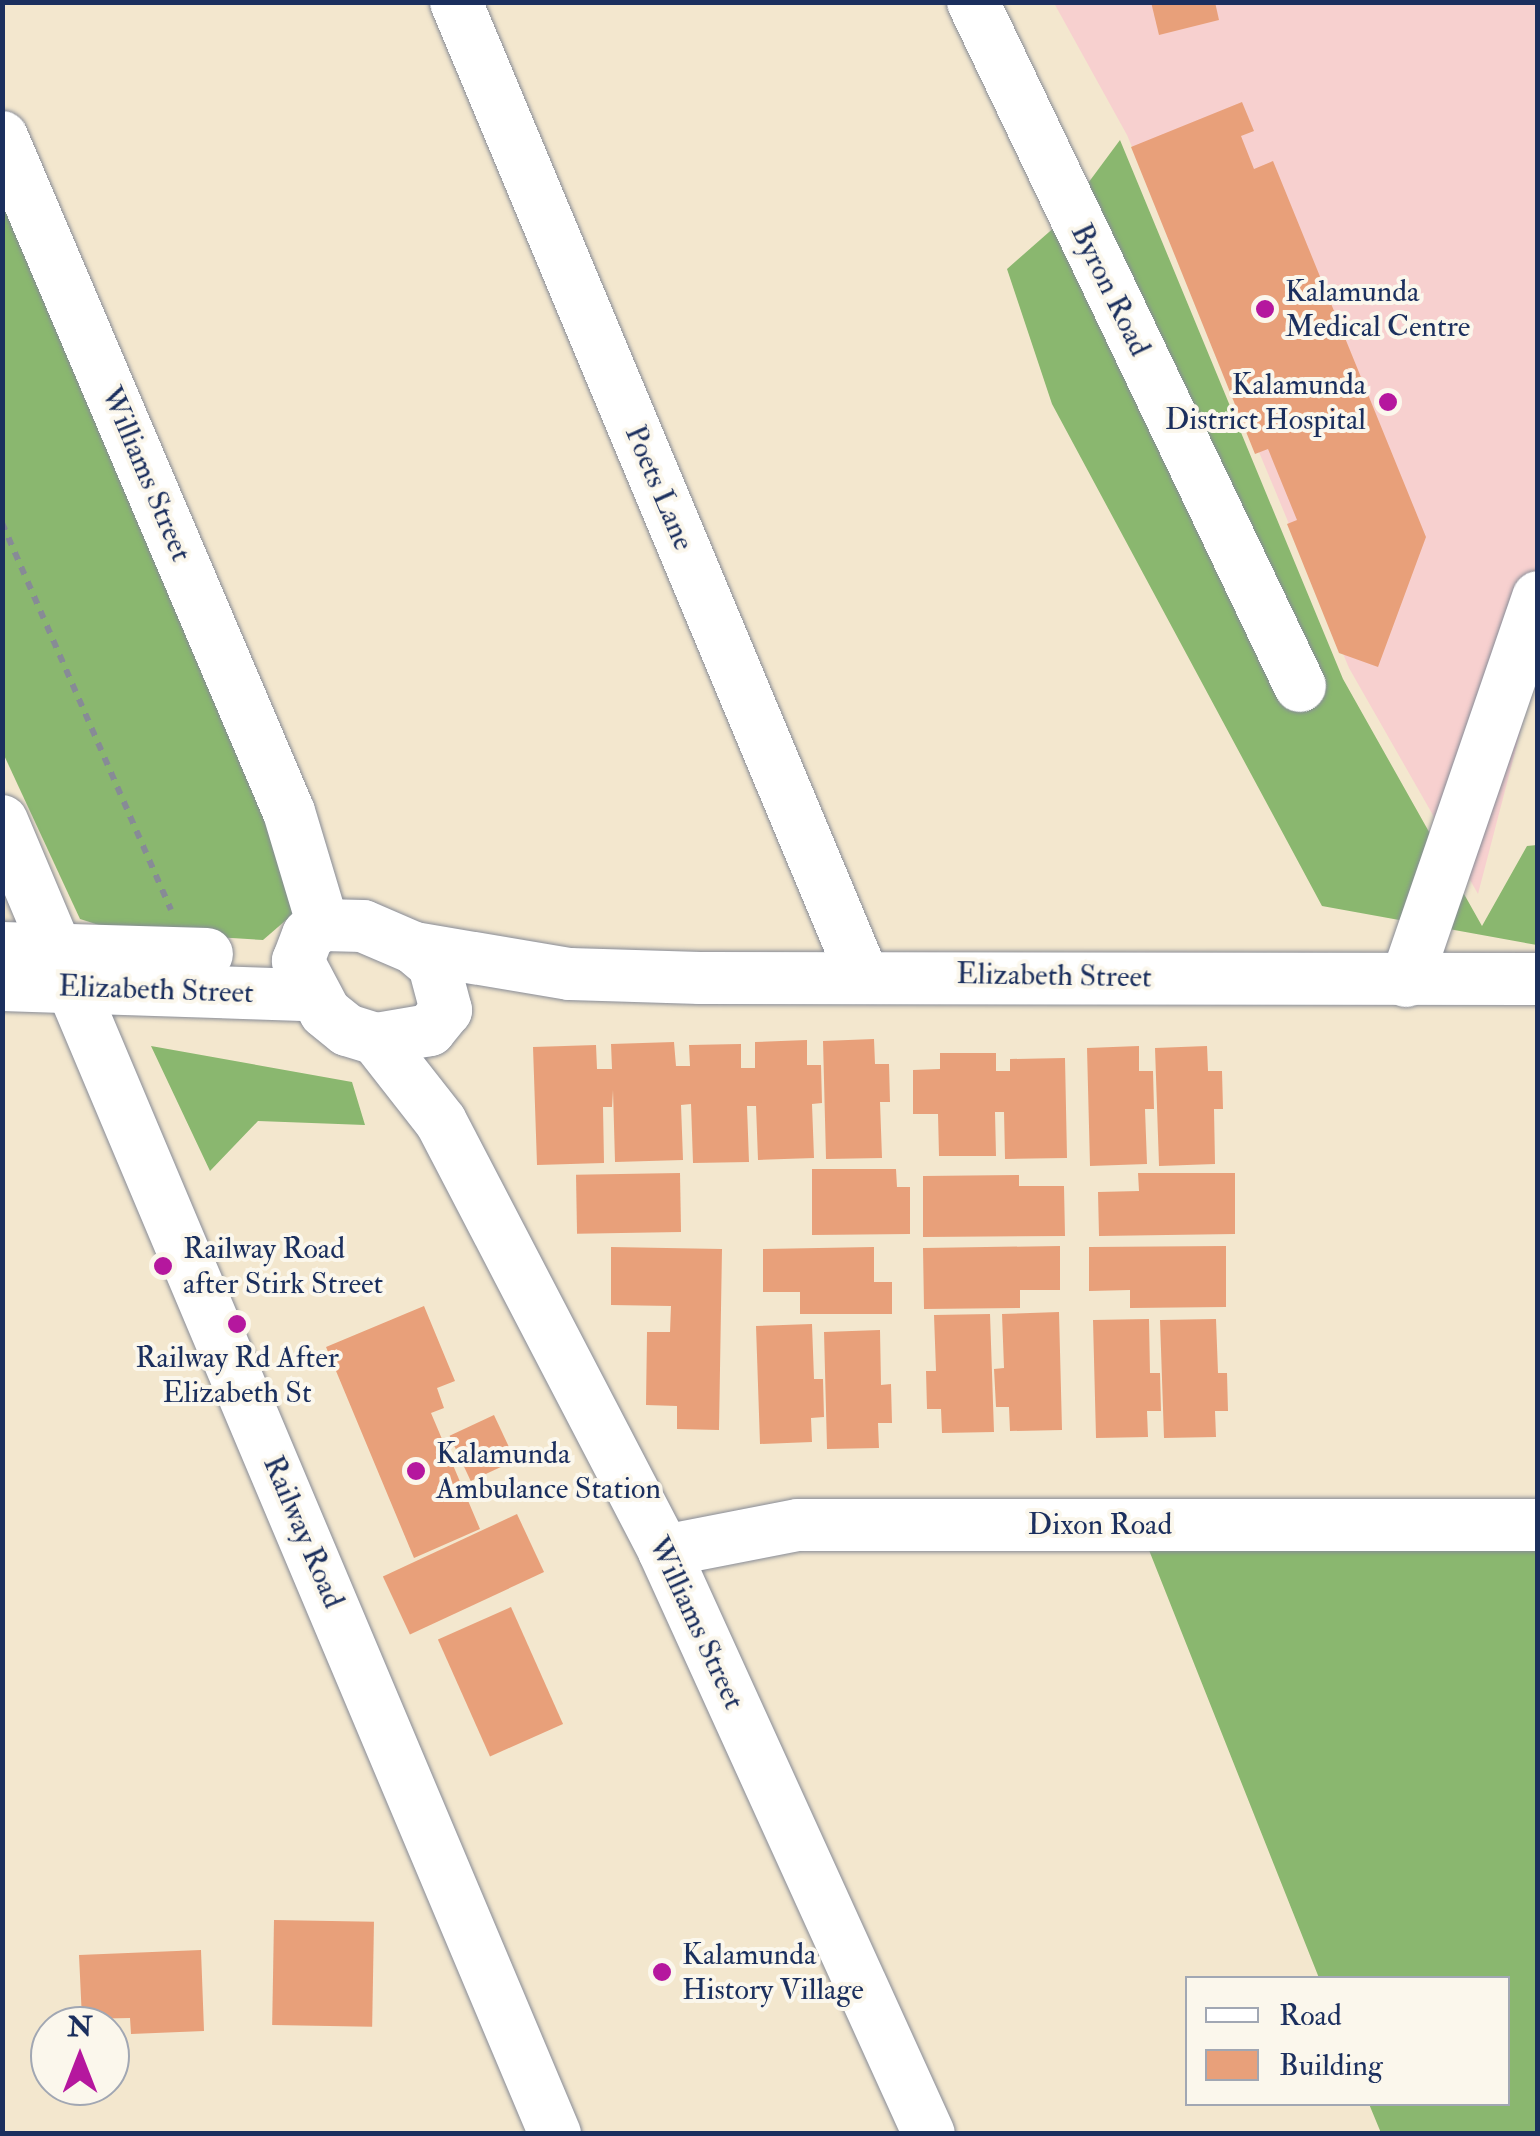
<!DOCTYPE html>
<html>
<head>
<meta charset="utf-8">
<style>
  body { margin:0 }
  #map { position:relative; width:1540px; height:2136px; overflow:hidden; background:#f3e7ce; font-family:"IM FELL Double Pica",serif }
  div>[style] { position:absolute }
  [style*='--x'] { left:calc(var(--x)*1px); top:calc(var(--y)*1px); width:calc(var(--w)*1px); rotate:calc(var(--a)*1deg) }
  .built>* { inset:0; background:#f7d0cf }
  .forest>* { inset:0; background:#8ab76f }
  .building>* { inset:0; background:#e8a07a; transform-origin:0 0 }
  .path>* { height:6px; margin-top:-3px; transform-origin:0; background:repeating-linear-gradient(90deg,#878b96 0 8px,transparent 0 16px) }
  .roads { filter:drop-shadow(0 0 2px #878b96) drop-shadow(0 0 2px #878b96) }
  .minor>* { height:52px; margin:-26px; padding:0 26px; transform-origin:26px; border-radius:26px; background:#fff }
  .dots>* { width:28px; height:28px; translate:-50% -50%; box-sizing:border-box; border:5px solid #fbf7ec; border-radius:50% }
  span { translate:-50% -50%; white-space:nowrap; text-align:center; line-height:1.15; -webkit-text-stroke:8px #fbf7ec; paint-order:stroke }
  .street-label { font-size:30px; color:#1b2f5e }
  .poi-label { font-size:30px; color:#1b2f5e }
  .left { translate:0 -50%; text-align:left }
  .right { translate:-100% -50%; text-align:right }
  .frame { position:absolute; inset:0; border:5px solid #1b2f5e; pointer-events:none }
  .legend { position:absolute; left:1185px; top:1976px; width:325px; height:130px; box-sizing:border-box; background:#fbf7ec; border:2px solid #a1a7b3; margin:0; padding:12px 18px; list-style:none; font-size:30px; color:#1b2f5e }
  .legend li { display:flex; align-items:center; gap:20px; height:50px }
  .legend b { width:50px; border:2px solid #a1a7b3 }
  .north { position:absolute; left:30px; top:2006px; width:100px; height:100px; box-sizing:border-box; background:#fbf7ec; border:2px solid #a1a7b3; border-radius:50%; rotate:0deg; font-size:28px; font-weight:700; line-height:40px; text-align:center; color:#1b2f5e }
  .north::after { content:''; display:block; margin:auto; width:35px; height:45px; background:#b5179e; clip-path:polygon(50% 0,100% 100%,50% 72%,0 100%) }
</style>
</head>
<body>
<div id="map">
  <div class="built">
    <i style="clip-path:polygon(1054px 3px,1537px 3px,1537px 668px,1478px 894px,1349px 668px,1127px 135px)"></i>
  </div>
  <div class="forest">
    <i style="clip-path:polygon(1120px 140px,1343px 679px,1482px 926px,1527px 846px,1537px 845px,1537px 945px,1322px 906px,1052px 404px,1007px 269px,1057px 225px)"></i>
    <i style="clip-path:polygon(2px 198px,307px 902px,263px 940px,118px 931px,80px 919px,3px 753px)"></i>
    <i style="clip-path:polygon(151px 1046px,352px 1082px,365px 1125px,258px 1121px,210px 1171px)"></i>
    <i style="clip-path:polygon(1139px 1525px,1537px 1525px,1537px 2133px,1381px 2133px,1369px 2104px,1508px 2104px,1508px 1978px,1319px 1978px)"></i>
  </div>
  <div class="building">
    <i style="clip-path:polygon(1151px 2px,1215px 2px,1219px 20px,1159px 35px)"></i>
    <i style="clip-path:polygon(1242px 102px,1254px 131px,1241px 136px,1254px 169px,1273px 161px,1426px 537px,1378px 667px,1339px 653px,1287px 524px,1297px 520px,1268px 449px,1255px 454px,1131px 147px)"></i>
    <i style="clip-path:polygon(874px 1039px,875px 1064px,889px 1064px,890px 1102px,880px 1102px,882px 1158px,826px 1159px,823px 1041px)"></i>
    <i style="clip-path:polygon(807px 1040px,807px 1065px,821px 1065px,822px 1103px,812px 1104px,814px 1158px,758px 1160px,756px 1106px,747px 1106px,749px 1162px,693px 1163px,691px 1104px,681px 1105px,683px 1160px,615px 1162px,613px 1090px,612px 1107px,603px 1107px,604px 1163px,537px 1165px,533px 1047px,596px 1045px,597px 1069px,612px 1069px,611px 1044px,674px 1042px,676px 1066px,690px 1066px,689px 1045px,741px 1044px,741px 1068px,755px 1068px,755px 1042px)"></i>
    <i style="clip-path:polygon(1139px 1046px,1139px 1071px,1153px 1071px,1154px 1109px,1145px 1109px,1147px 1164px,1090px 1166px,1087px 1048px)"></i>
    <i style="clip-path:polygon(1207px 1046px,1208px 1071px,1222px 1071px,1223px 1109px,1214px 1109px,1215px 1164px,1159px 1166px,1155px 1048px)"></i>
    <i style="clip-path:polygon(940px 1053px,996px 1053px,996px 1071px,1010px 1071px,1010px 1059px,1065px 1058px,1067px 1158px,1005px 1159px,1004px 1112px,995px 1112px,996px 1156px,939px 1156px,938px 1114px,913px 1114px,913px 1070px,940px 1069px)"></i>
    <i style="clip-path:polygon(812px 1169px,896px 1169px,897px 1187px,910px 1187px,910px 1234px,812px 1235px)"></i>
    <i style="left:680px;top:1173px;width:59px;height:104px;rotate:89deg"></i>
    <i style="clip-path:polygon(1138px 1173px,1235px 1173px,1235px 1234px,1099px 1236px,1098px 1192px,1139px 1191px)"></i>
    <i style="clip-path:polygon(1019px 1175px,1019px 1186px,1064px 1186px,1065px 1236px,923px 1237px,923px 1176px)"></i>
    <i style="clip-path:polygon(1060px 1246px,1060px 1290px,1020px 1290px,1020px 1308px,924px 1309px,923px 1248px)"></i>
    <i style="clip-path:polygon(1226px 1246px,1226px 1307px,1130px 1308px,1130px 1290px,1089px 1291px,1089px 1247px)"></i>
    <i style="clip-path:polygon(611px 1247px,722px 1249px,719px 1430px,677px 1429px,677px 1406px,646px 1405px,647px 1332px,670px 1332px,671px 1306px,611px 1305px)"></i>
    <i style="clip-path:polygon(874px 1247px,874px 1282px,892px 1282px,892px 1314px,800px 1314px,800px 1292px,763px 1292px,763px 1249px)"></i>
    <i style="clip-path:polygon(424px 1306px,455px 1381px,437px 1388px,444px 1408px,431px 1413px,480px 1529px,414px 1558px,326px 1347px)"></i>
    <i style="clip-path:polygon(1059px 1312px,1062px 1430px,1010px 1431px,1009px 1407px,996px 1407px,994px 1369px,1004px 1368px,1002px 1314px)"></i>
    <i style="clip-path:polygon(990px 1314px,994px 1432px,942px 1433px,941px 1409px,927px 1409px,926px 1371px,936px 1371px,934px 1315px)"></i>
    <i style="clip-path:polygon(1149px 1319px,1150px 1373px,1160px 1373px,1161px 1411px,1147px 1411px,1148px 1437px,1096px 1438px,1093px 1320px)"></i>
    <i style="clip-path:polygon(1216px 1319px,1218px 1373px,1227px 1373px,1228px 1411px,1215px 1411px,1216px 1437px,1164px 1438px,1160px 1320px)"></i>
    <i style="clip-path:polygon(812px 1324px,814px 1379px,823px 1379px,824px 1417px,811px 1418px,812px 1442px,760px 1444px,756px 1326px)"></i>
    <i style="clip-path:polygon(880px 1330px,881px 1385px,891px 1384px,892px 1423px,878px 1423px,879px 1448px,827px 1449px,824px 1332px)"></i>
    <i style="left:494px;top:1415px;width:50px;height:49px;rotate:65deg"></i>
    <i style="left:517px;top:1514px;width:64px;height:148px;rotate:65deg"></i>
    <i style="left:511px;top:1607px;width:128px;height:80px;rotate:66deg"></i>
    <i style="left:274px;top:1920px;width:100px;height:105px;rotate:1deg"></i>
    <i style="clip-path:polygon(201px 1950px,204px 2031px,131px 2034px,130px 2018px,82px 2019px,79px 1955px)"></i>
  </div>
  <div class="path">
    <i style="--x:2;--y:523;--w:422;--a:66.4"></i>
  </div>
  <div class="roads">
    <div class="minor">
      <i style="--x:456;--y:2;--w:1053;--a:67.33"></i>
      <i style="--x:973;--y:2;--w:758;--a:64.45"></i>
      <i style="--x:2;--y:137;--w:733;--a:66.97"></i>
      <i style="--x:289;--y:812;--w:118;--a:73.3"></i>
      <i style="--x:2;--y:821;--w:1425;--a:67.16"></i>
      <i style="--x:323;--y:925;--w:40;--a:1.4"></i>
      <i style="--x:363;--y:926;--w:56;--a:23.3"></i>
      <i style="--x:414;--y:948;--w:26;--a:40"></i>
      <i style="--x:434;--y:965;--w:47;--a:75.1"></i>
      <i style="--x:446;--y:1010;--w:26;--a:129"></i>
      <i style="--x:430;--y:1030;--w:55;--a:170.5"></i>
      <i style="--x:376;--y:1039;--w:30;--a:-163"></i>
      <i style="--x:347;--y:1030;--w:28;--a:-141"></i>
      <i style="--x:325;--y:1012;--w:58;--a:-117.9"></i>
      <i style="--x:298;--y:961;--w:28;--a:-69"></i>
      <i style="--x:308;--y:935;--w:18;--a:-34"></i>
      <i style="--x:2;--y:948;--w:205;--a:1.7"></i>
      <i style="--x:414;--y:948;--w:158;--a:9.5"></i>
      <i style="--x:570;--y:974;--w:130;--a:1.8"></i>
      <i style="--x:700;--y:978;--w:838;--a:0.07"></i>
      <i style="--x:1406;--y:981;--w:406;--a:-71"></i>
      <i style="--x:2;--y:985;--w:308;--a:1.9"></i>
      <i style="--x:376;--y:1039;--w:105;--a:51.9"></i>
      <i style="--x:441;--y:1122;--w:483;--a:62.5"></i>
      <i style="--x:664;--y:1551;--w:640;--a:65.56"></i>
      <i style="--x:664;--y:1551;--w:136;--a:-11"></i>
      <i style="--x:798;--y:1525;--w:740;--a:0"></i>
    </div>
  </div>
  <div class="dots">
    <i style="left:1265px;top:309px;background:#b5179e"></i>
    <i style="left:1388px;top:402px;background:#b5179e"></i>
    <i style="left:163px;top:1266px;background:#b5179e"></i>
    <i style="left:237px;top:1324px;background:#b5179e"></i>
    <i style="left:416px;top:1471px;background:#b5179e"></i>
    <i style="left:662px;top:1972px;background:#b5179e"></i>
  </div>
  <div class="street-label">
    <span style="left:1110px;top:290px;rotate:64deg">Byron Road</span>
    <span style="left:146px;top:474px;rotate:67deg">Williams Street</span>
    <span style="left:659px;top:488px;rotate:67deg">Poets Lane</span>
    <span style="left:1054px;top:976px;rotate:1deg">Elizabeth Street</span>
    <span style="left:156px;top:990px;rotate:2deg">Elizabeth Street</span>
    <span style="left:1100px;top:1525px">Dixon Road</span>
    <span style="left:303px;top:1532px;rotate:67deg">Railway Road</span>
    <span style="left:696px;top:1623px;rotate:65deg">Williams Street</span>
  </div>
  <div class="poi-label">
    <span class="left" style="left:1285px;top:309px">Kalamunda<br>Medical Centre</span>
    <span class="right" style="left:1366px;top:402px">Kalamunda<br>District Hospital</span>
    <span class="left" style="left:183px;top:1266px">Railway Road<br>after Stirk Street</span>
    <span style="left:237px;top:1375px">Railway Rd After<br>Elizabeth St</span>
    <span class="left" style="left:436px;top:1471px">Kalamunda<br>Ambulance Station</span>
    <span class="left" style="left:682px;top:1972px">Kalamunda<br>History Village</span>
  </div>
  <div class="frame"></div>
  <ul class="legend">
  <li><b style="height:12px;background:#fff"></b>Road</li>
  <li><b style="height:28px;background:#e8a07a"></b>Building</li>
  </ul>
  <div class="north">N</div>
</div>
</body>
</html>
